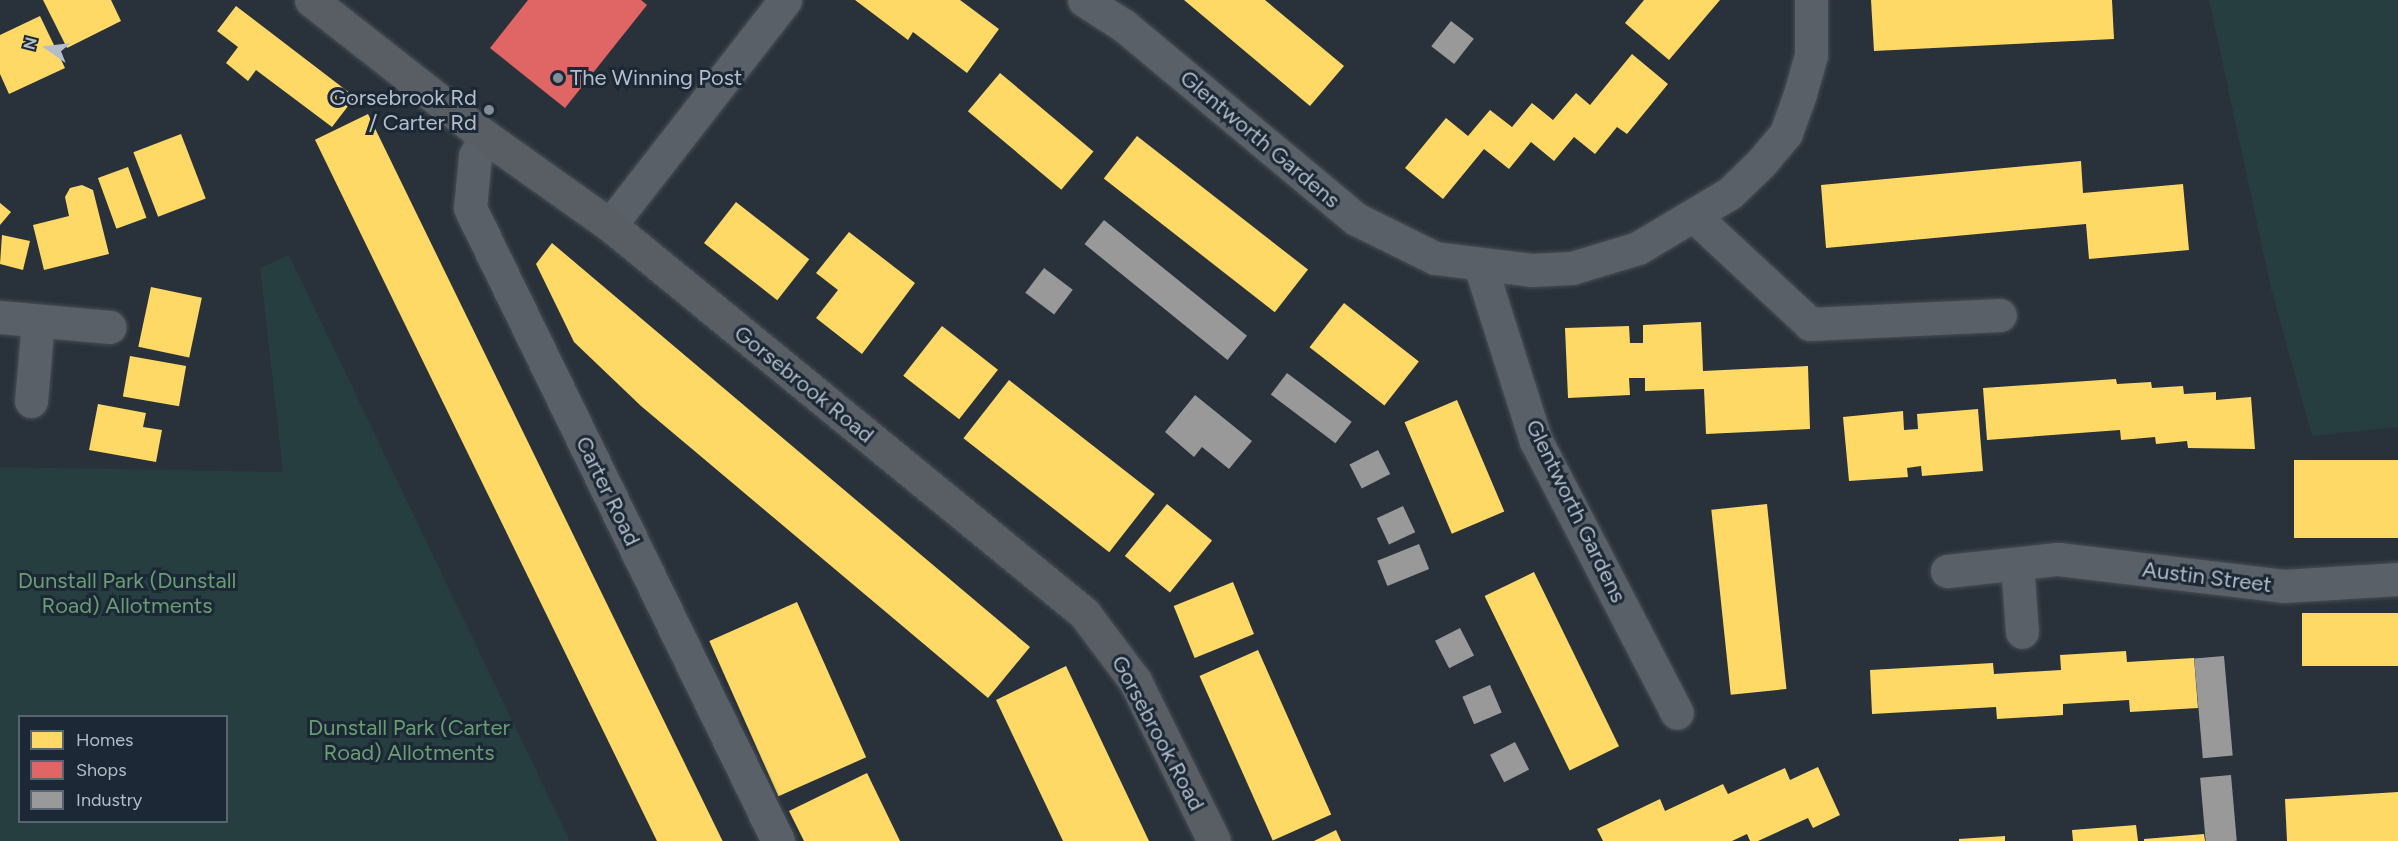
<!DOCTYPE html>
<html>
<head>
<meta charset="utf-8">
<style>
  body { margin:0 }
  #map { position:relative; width:2398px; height:841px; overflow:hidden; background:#29313a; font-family:Figtree,sans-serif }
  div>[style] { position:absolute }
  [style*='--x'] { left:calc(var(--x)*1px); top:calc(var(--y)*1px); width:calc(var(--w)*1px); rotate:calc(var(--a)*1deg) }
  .green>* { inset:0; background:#263e40 }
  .homes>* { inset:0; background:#ffd966; transform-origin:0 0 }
  .shops>* { inset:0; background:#e06666 }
  .industry>* { inset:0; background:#999; transform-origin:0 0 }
  .roads { filter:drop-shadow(0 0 2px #484d54) drop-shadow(0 0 2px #484d54) }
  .street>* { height:33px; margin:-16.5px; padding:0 16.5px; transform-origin:16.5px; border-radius:16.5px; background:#5a6067 }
  .secondary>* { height:33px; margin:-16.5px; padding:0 16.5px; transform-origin:16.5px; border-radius:16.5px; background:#595e65 }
  .dots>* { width:16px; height:16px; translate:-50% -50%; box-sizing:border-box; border:3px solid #1c2835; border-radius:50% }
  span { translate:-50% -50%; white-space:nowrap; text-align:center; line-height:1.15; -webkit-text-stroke:6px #1c2835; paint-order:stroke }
  .poi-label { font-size:22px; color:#b4becb }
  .left { translate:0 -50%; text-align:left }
  .right { translate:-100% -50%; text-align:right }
  .street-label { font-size:22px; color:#b4becb }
  .park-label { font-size:22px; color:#699d72 }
  .legend { position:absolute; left:18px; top:715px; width:210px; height:108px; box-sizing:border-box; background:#1c2835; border:2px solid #596471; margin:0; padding:8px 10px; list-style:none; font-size:18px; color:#b4becb }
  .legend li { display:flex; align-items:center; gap:12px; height:30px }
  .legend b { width:30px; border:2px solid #596471 }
  .north { position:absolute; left:18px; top:18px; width:60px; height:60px; -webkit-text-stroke:4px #1c2835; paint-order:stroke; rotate:284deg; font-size:16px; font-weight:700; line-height:24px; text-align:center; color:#b4becb }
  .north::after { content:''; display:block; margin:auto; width:21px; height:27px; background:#b4becb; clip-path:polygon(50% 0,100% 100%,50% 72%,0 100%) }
</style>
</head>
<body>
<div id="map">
  <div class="green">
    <i style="clip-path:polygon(2209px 0,2398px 0,2398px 427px,2312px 436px,2271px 289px)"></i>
    <i style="clip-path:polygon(evenodd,289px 255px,570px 841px,0 841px,0 467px,283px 472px,260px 268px,289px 255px,20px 716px,226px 716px,226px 822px,20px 822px,20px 716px)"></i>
  </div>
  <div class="homes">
    <i style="clip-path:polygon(43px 0,111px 0,121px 21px,67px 48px)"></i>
    <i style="clip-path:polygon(855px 0,960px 0,999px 29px,967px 73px,913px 32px,908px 40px)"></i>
    <i style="clip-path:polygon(1184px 0,1265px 0,1344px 66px,1310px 106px)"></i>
    <i style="clip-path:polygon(1644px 0,1720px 0,1669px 60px,1625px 23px)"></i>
    <i style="clip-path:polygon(1871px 0,2112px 0,2114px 39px,1874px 51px)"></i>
    <i style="clip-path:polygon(236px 6px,355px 97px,332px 127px,256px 70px,248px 81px,226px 63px,238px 47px,217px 31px)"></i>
    <i style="clip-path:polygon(40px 16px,65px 68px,9px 94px,0 74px,0 35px)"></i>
    <i style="clip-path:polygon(1632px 54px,1668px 84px,1627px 134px,1617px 127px,1595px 154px,1574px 137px,1554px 161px,1531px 142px,1509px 169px,1484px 149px,1443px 199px,1405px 168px,1446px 118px,1468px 136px,1490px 110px,1512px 127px,1532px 103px,1553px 120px,1576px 93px,1590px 105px)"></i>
    <i style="left:1000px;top:73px;width:122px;height:50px;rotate:40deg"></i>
    <i style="left:368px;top:114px;width:810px;height:59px;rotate:64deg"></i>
    <i style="left:181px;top:134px;width:69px;height:51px;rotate:69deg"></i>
    <i style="left:1137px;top:136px;width:217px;height:54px;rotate:38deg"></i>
    <i style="clip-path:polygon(2081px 161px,2083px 193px,2183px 184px,2189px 250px,2089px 259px,2086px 224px,1826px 248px,1821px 185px)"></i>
    <i style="left:128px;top:167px;width:54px;height:32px;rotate:70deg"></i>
    <i style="clip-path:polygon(82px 185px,93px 190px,109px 254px,44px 270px,33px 225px,69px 216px,65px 197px,70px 188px)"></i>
    <i style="left:736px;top:202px;width:93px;height:52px;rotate:38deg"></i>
    <i style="clip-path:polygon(0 203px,11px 212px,0 225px)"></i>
    <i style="clip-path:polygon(849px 232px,915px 283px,862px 354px,816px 318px,838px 290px,816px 273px)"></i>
    <i style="clip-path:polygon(2px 235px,30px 241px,23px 270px,0 264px)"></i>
    <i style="clip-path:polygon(552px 243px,1030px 647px,988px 698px,641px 406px,574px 342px,536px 264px)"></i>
    <i style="left:151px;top:287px;width:52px;height:61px;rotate:12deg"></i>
    <i style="left:1344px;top:303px;width:95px;height:56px;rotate:38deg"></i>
    <i style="clip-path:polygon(1701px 322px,1703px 371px,1808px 366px,1810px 429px,1706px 434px,1704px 389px,1645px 391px,1645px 378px,1629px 378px,1630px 395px,1568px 398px,1565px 328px,1629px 326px,1630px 343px,1643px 343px,1643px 325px)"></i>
    <i style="left:942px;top:326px;width:71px;height:63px;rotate:38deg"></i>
    <i style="left:130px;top:356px;width:57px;height:41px;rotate:10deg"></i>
    <i style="clip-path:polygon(2116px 379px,2117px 384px,2151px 382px,2152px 388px,2183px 386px,2184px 394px,2216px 392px,2216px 400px,2251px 397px,2255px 449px,2188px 448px,2187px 441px,2156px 444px,2155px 437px,2121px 440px,2120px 430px,1987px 440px,1983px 388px)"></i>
    <i style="left:1009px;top:380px;width:185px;height:74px;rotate:38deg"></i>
    <i style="left:1457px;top:400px;width:121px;height:57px;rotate:67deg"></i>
    <i style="clip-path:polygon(98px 404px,146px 413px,143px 427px,162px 430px,156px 462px,89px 450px)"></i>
    <i style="clip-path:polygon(1978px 409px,1983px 471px,1922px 476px,1921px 466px,1907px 468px,1908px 477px,1849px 481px,1843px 417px,1903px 411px,1904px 430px,1918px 429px,1917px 414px)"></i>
    <i style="left:2398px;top:460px;width:78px;height:104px;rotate:90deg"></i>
    <i style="left:1167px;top:504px;width:58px;height:67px;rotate:39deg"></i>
    <i style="left:1767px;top:504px;width:186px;height:56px;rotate:84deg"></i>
    <i style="left:1534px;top:572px;width:194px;height:55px;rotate:64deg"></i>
    <i style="left:1233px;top:582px;width:56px;height:64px;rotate:68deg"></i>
    <i style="left:797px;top:602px;width:170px;height:96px;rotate:66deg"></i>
    <i style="left:2398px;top:613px;width:53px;height:96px;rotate:90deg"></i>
    <i style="left:1258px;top:650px;width:180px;height:64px;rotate:66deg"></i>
    <i style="clip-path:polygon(2126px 651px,2127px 662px,2194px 658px,2198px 708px,2130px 712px,2129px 700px,2063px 704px,2063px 715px,1997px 719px,1996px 707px,1872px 714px,1870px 670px,1993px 663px,1994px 674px,2061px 670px,2060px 655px)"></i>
    <i style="clip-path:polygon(1066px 666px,1149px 841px,1063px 841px,996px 700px)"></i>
    <i style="clip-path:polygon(1818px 767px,1840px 815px,1813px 828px,1808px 818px,1758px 841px,1750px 841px,1747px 834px,1732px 841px,1603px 841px,1597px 829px,1660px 799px,1665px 811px,1723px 784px,1728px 794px,1785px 768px,1790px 780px)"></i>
    <i style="clip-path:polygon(867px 773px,900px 841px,804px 841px,789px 811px)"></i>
    <i style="clip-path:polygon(2398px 792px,2398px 841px,2287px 841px,2285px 799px)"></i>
    <i style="clip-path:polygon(2136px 825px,2138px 841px,2073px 841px,2072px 830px)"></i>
    <i style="clip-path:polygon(1336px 830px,1341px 841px,1314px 841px)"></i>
    <i style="clip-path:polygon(2204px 834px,2205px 841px,2144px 841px,2144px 839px)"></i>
    <i style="clip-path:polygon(2005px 836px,2005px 841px,1959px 841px,1959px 839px)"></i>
  </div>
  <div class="shops">
    <i style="clip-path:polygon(528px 0,641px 0,647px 5px,565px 108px,490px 48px)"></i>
  </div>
  <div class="industry">
    <i style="left:1451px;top:21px;width:29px;height:32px;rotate:38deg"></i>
    <i style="left:1104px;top:220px;width:184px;height:31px;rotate:39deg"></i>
    <i style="left:1044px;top:268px;width:36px;height:31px;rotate:37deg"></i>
    <i style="left:1287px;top:373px;width:81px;height:27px;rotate:37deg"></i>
    <i style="clip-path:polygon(1195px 395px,1252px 441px,1229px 469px,1202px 447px,1194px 457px,1165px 432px)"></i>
    <i style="left:1378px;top:450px;width:27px;height:32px;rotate:63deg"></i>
    <i style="left:1403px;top:506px;width:29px;height:29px;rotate:65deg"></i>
    <i style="left:1419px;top:544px;width:27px;height:45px;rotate:68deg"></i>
    <i style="left:1460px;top:628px;width:31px;height:28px;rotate:63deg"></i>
    <i style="left:2224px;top:656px;width:100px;height:30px;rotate:85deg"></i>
    <i style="left:1490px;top:685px;width:30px;height:30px;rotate:67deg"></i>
    <i style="left:1515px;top:742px;width:31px;height:28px;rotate:63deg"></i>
    <i style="left:2231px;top:775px;width:66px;height:31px;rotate:85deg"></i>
  </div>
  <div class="roads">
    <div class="street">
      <i style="--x:1084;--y:0;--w:46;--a:32.7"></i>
      <i style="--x:1123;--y:25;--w:303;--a:39.8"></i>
      <i style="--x:1356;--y:219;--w:88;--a:26.3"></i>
      <i style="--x:1435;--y:258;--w:97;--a:7.1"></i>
      <i style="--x:1531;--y:270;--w:41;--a:-2.8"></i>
      <i style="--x:1572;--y:268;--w:69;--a:-16.9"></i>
      <i style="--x:1638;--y:248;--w:107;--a:-30.9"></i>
      <i style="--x:1730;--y:193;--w:43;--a:-44.1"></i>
      <i style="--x:1761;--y:163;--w:39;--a:-50"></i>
      <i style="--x:1786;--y:133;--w:41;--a:-70.3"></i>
      <i style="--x:1800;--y:94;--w:41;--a:-74.2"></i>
      <i style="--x:1811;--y:55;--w:55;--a:-90"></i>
      <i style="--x:486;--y:137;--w:22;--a:120"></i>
      <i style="--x:475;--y:156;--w:52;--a:95.5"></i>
      <i style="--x:470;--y:208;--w:704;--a:64.05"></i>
      <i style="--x:1695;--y:217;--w:157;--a:42.9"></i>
      <i style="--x:1810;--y:324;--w:190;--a:-2.7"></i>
      <i style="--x:610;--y:225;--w:285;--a:-52.1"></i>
      <i style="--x:1481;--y:268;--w:182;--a:72.4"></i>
      <i style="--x:1536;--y:441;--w:306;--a:62.6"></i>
      <i style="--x:0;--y:317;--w:110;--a:5.2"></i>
      <i style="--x:31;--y:401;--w:80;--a:-85"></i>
      <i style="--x:2017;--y:564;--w:68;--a:85.8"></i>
      <i style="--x:1947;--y:571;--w:112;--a:-6.2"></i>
      <i style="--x:2058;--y:559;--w:227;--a:6.8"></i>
      <i style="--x:2283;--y:586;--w:115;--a:-3.5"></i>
    </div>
    <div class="secondary">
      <i style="--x:311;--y:0;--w:222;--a:38.1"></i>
      <i style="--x:486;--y:137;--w:152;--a:35.4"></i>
      <i style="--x:610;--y:225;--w:613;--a:39.3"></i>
      <i style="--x:1084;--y:613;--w:85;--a:53.1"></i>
      <i style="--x:1135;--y:681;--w:178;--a:63.7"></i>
    </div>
  </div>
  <div class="dots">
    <i style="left:558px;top:78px;background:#838d98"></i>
    <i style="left:489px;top:110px;background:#838d98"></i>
  </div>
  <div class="poi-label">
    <span class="left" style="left:570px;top:78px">The Winning Post</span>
    <span class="right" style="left:477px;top:110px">Gorsebrook Rd<br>/ Carter Rd</span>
  </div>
  <div class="street-label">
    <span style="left:1260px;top:139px;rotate:40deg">Glentworth Gardens</span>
    <span style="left:804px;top:384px;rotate:39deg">Gorsebrook Road</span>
    <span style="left:608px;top:491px;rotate:64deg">Carter Road</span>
    <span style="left:1576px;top:511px;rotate:64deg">Glentworth Gardens</span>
    <span style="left:2207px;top:577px;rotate:7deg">Austin Street</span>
    <span style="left:1158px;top:733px;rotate:62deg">Gorsebrook Road</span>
  </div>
  <div class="park-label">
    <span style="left:127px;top:593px">Dunstall Park (Dunstall<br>Road) Allotments</span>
    <span style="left:409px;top:740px">Dunstall Park (Carter<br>Road) Allotments</span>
  </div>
  <ul class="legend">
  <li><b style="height:16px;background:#ffd966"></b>Homes</li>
  <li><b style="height:16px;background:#e06666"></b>Shops</li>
  <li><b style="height:16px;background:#999"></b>Industry</li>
  </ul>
  <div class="north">N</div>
</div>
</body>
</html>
